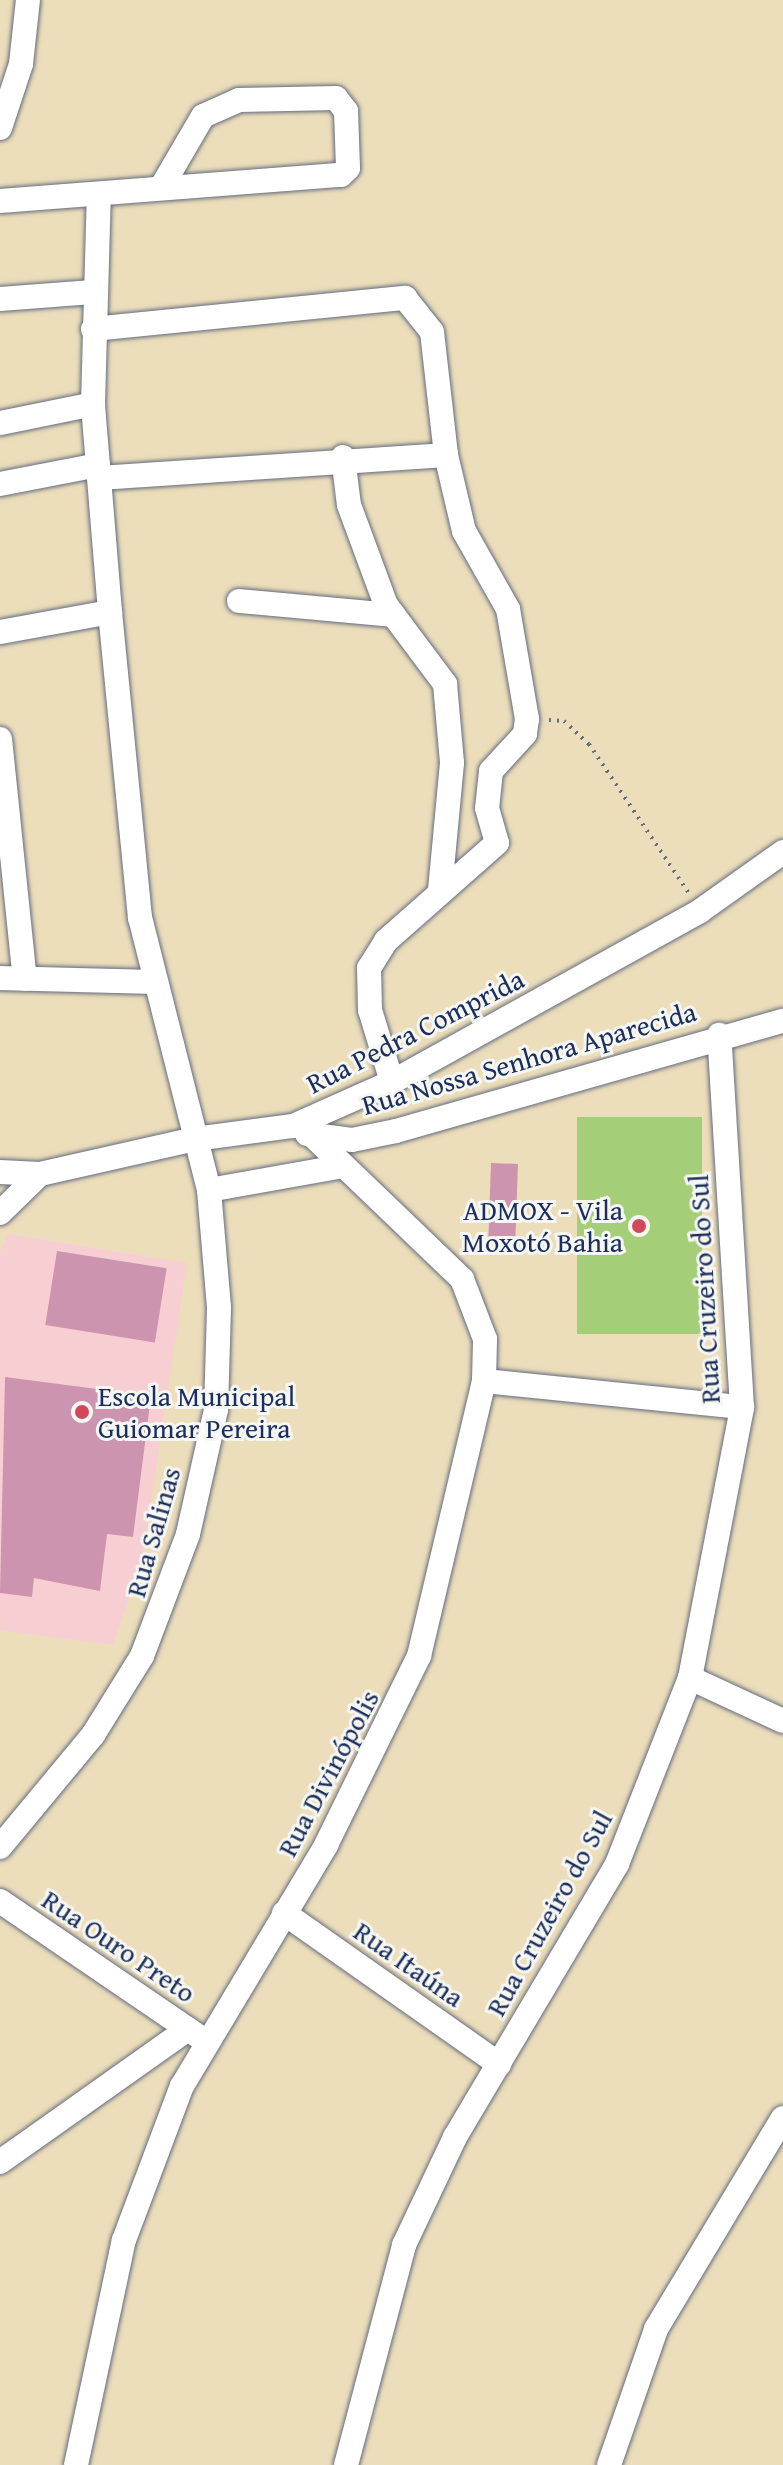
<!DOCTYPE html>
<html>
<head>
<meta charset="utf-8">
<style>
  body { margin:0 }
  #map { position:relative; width:783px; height:2465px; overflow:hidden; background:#ecdebb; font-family:"Gentium Book Plus",serif }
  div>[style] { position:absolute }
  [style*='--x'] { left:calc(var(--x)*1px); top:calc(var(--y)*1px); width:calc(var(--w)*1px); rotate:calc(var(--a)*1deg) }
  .built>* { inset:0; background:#f7cfd3 }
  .green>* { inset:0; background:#a5ce79; transform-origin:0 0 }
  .building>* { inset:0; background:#cd94af; transform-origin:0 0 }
  .path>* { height:4px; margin-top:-2px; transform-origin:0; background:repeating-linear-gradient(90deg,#646c7f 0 2px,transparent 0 8px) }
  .roads { filter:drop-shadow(0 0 2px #646c7f) drop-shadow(0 0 2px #646c7f) }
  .minor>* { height:24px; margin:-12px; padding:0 12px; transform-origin:12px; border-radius:12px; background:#fff }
  .dots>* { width:22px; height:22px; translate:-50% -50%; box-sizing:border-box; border:4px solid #f6f6f2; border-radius:50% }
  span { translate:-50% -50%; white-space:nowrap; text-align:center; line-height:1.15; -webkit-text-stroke:6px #f6f6f2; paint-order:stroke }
  .street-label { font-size:28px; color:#1b2f5e }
  .poi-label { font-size:28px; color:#1b2f5e }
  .right { translate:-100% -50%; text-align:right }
  .left { translate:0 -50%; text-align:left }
</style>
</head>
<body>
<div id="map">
  <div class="built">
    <i style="clip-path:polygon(8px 1234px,187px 1263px,142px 1562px,113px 1645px,0 1630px,0 1252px)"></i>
  </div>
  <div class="green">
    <i style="left:577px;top:1117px;width:125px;height:217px"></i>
  </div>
  <div class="building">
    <i style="left:491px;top:1163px;width:27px;height:77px;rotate:2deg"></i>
    <i style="left:57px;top:1251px;width:111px;height:75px;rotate:9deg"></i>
    <i style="clip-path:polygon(5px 1377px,151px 1396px,133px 1537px,107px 1534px,100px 1591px,34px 1578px,32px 1597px,0 1593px)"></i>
  </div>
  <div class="path">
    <i style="--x:549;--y:720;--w:15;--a:4"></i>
    <i style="--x:564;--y:721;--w:34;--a:43"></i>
    <i style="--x:589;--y:744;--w:182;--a:56.2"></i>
  </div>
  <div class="roads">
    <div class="minor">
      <i style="--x:0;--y:128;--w:67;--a:-71.8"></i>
      <i style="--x:21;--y:64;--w:64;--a:-83.8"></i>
      <i style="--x:0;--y:201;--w:342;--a:-4.4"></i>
      <i style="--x:341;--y:175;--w:10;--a:-45"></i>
      <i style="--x:348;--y:168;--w:57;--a:-92"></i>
      <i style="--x:346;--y:111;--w:16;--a:-128"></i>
      <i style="--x:336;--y:98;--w:97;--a:178.8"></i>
      <i style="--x:239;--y:100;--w:39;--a:156"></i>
      <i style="--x:203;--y:116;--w:83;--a:120.3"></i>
      <i style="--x:0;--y:299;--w:93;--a:-4.3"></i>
      <i style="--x:93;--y:329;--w:314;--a:-5.7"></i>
      <i style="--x:405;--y:298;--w:43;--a:51.5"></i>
      <i style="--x:432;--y:332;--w:124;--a:83.5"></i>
      <i style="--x:446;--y:455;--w:78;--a:76.7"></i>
      <i style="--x:464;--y:531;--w:90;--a:60.6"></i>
      <i style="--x:508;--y:609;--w:112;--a:80.2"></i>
      <i style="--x:527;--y:719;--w:15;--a:98"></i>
      <i style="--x:525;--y:734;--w:50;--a:132.6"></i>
      <i style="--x:491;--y:771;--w:37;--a:96"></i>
      <i style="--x:487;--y:808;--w:36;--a:74"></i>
      <i style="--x:497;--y:843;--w:148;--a:138.6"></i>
      <i style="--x:386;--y:941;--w:32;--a:122"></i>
      <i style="--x:369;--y:968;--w:42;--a:88.6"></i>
      <i style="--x:370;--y:1010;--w:75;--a:73"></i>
      <i style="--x:0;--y:423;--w:95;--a:-11.5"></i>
      <i style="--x:343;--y:457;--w:48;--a:82.9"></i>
      <i style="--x:349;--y:505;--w:107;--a:69.7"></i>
      <i style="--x:386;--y:605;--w:99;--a:53.2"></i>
      <i style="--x:445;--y:684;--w:79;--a:84.9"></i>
      <i style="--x:452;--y:763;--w:128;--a:95.4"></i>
      <i style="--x:99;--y:478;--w:348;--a:-3.8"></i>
      <i style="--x:0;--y:484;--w:100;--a:-11"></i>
      <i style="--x:239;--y:601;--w:155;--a:5.2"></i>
      <i style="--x:0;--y:632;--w:112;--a:-10.3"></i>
      <i style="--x:0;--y:739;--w:241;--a:84.1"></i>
      <i style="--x:0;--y:978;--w:153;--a:1.5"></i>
      <i style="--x:307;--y:1134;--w:45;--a:7.6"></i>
      <i style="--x:352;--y:1140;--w:45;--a:-11.6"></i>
      <i style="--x:396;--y:1131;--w:402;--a:-15.9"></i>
      <i style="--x:0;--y:1172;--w:40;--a:2.9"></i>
      <i style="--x:40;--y:1174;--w:159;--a:-12.7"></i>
      <i style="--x:195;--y:1139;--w:99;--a:-7.6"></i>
      <i style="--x:293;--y:1126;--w:108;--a:-24"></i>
      <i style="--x:392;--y:1082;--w:352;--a:-29"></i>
      <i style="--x:700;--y:911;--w:102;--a:-35.4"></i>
      <i style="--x:209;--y:1190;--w:131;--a:-10.1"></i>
      <i style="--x:0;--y:1213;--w:56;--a:-44.3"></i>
      <i style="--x:484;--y:1381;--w:259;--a:5.8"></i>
      <i style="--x:690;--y:1678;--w:102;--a:24.8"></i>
      <i style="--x:0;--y:1847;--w:146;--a:-50.3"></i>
      <i style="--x:93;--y:1735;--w:93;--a:-58.2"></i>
      <i style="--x:142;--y:1656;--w:130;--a:-69.3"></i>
      <i style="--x:188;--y:1534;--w:127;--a:-77.3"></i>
      <i style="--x:216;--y:1410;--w:103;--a:-88.3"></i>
      <i style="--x:219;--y:1307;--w:117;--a:-94.9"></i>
      <i style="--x:209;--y:1190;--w:281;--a:-104.2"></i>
      <i style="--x:140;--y:918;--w:307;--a:-95.6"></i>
      <i style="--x:110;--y:612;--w:209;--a:-94.7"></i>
      <i style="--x:93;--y:404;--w:209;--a:-88.4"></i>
      <i style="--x:0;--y:1901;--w:247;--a:34.3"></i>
      <i style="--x:284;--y:1913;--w:263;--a:35.1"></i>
      <i style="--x:0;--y:2162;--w:230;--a:-35.3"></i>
      <i style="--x:76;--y:2465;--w:230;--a:-78"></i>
      <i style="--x:124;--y:2240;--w:165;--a:-69.4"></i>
      <i style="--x:182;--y:2086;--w:281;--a:-59.1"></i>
      <i style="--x:326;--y:1845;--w:211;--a:-63.8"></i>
      <i style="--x:419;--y:1656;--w:283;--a:-76.7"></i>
      <i style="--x:484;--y:1381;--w:42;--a:-88.6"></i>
      <i style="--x:485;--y:1339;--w:64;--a:-111"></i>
      <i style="--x:462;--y:1279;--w:202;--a:-136.2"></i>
      <i style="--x:346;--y:2465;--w:228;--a:-75.2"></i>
      <i style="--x:404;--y:2245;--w:119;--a:-64.7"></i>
      <i style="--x:455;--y:2137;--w:317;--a:-59.3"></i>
      <i style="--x:617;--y:1864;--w:200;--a:-68.6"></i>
      <i style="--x:690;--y:1678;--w:276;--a:-79.1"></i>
      <i style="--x:742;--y:1407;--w:373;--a:-93.5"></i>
      <i style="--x:609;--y:2465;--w:144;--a:-70.9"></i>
      <i style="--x:656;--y:2329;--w:246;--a:-59"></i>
    </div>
  </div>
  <div class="dots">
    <i style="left:639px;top:1226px;background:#d1495b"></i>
    <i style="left:82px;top:1412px;background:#d1495b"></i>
  </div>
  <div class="street-label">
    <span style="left:415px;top:1031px;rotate:-27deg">Rua Pedra Comprida</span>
    <span style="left:529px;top:1058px;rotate:-16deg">Rua Nossa Senhora Aparecida</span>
    <span style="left:704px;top:1289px;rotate:-93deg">Rua Cruzeiro do Sul</span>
    <span style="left:153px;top:1532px;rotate:-74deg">Rua Salinas</span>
    <span style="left:328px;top:1773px;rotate:-62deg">Rua Divinópolis</span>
    <span style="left:549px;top:1913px;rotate:-61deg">Rua Cruzeiro do Sul</span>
    <span style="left:119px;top:1946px;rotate:34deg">Rua Ouro Preto</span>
    <span style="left:409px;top:1964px;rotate:35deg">Rua Itaúna</span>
  </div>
  <div class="poi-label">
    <span class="right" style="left:623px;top:1226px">ADMOX - Vila<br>Moxotó Bahia</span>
    <span class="left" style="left:98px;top:1412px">Escola Municipal<br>Guiomar Pereira</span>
  </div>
</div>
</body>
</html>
